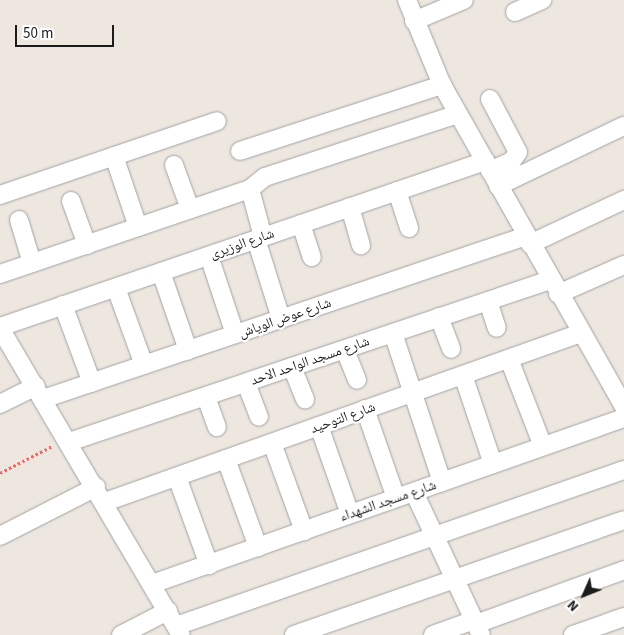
<!DOCTYPE html>
<html>
<head>
<meta charset="utf-8">
<style>
  body { margin:0 }
  #map { position:relative; width:624px; height:635px; overflow:hidden; background:#ede7e0; font-family:"Source Sans 3","Noto Naskh Arabic",sans-serif }
  div>[style] { position:absolute }
  [style*='--x'] { left:calc(var(--x)*1px); top:calc(var(--y)*1px); width:calc(var(--w)*1px); rotate:calc(var(--a)*1deg) }
  .path>* { height:2.5px; margin-top:-1.25px; transform-origin:0; background:repeating-linear-gradient(90deg,#fe6063 0 2.5px,transparent 0 5px) }
  .roads { filter:drop-shadow(0 0 1px #a2a2a2) drop-shadow(0 0 1px #a2a2a2) }
  .minor>* { height:18px; margin:-9px; padding:0 9px; transform-origin:9px; border-radius:9px; background:#fff }
  span { translate:-50% -50%; white-space:nowrap; text-align:center; line-height:1.15; -webkit-text-stroke:4.5px #fff; paint-order:stroke }
  .street-label { font-size:14px; color:#1b1b1b }
  .north { position:absolute; left:559px; top:570px; width:50px; height:50px; -webkit-text-stroke:4px #fff; paint-order:stroke; rotate:226deg; font-size:14px; font-weight:700; line-height:20px; text-align:center; color:#1b1b1b }
  .north::after { content:''; display:block; margin:auto; width:18px; height:22px; background:#1b1b1b; clip-path:polygon(50% 0,100% 100%,50% 72%,0 100%) }
  .scale { position:absolute; left:15px; top:25px; width:99px; height:22px; box-sizing:border-box; border:2px solid #1b1b1b; border-top:0; padding-left:6px; font-size:15px; line-height:18px; white-space:nowrap; color:#1b1b1b; -webkit-text-stroke:4px #fff; paint-order:stroke }
</style>
</head>
<body>
<div id="map">
  <div class="path">
    <i style="--x:0;--y:473;--w:59;--a:-27.4"></i>
  </div>
  <div class="roads">
    <div class="minor">
      <i style="--x:407;--y:0;--w:92;--a:67.6"></i>
      <i style="--x:442;--y:85;--w:370;--a:60.5"></i>
      <i style="--x:515;--y:12;--w:30;--a:-24"></i>
      <i style="--x:414;--y:21;--w:54;--a:-22.8"></i>
      <i style="--x:490;--y:99;--w:60;--a:62.2"></i>
      <i style="--x:518;--y:152;--w:11;--a:124"></i>
      <i style="--x:512;--y:161;--w:24;--a:156"></i>
      <i style="--x:240;--y:151;--w:213;--a:-18.1"></i>
      <i style="--x:114;--y:156;--w:75;--a:71.3"></i>
      <i style="--x:174;--y:165;--w:47;--a:70"></i>
      <i style="--x:498;--y:186;--w:140;--a:-25.5"></i>
      <i style="--x:250;--y:189;--w:50;--a:74.8"></i>
      <i style="--x:397;--y:191;--w:39;--a:72"></i>
      <i style="--x:0;--y:195;--w:229;--a:-18.8"></i>
      <i style="--x:71;--y:201;--w:47;--a:70"></i>
      <i style="--x:350;--y:207;--w:40;--a:74"></i>
      <i style="--x:19;--y:220;--w:45;--a:73.2"></i>
      <i style="--x:301;--y:224;--w:35;--a:72"></i>
      <i style="--x:256;--y:239;--w:84;--a:72.6"></i>
      <i style="--x:530;--y:244;--w:104;--a:-25.1"></i>
      <i style="--x:209;--y:256;--w:82;--a:71.6"></i>
      <i style="--x:161;--y:272;--w:83;--a:70.9"></i>
      <i style="--x:0;--y:274;--w:264;--a:-18.8"></i>
      <i style="--x:250;--y:189;--w:19;--a:-39"></i>
      <i style="--x:265;--y:177;--w:203;--a:-18.1"></i>
      <i style="--x:116;--y:288;--w:82;--a:70"></i>
      <i style="--x:558;--y:294;--w:72;--a:-23.7"></i>
      <i style="--x:488;--y:301;--w:28;--a:72"></i>
      <i style="--x:63;--y:305;--w:83;--a:69.6"></i>
      <i style="--x:439;--y:317;--w:34;--a:69"></i>
      <i style="--x:0;--y:327;--w:513;--a:-18.89"></i>
      <i style="--x:0;--y:328;--w:356;--a:59.5"></i>
      <i style="--x:393;--y:333;--w:157;--a:71.8"></i>
      <i style="--x:345;--y:350;--w:32;--a:68"></i>
      <i style="--x:509;--y:359;--w:93;--a:68.7"></i>
      <i style="--x:292;--y:367;--w:35;--a:68"></i>
      <i style="--x:463;--y:375;--w:94;--a:71.4"></i>
      <i style="--x:246;--y:383;--w:36;--a:69"></i>
      <i style="--x:206;--y:397;--w:32;--a:70"></i>
      <i style="--x:43;--y:399;--w:510;--a:-18.65"></i>
      <i style="--x:0;--y:404;--w:40;--a:-26.6"></i>
      <i style="--x:365;--y:409;--w:94;--a:70.8"></i>
      <i style="--x:319;--y:426;--w:93;--a:70.6"></i>
      <i style="--x:69;--y:442;--w:508;--a:-18.61"></i>
      <i style="--x:272;--y:443;--w:94;--a:70"></i>
      <i style="--x:226;--y:459;--w:94;--a:70"></i>
      <i style="--x:177;--y:477;--w:94;--a:70"></i>
      <i style="--x:414;--y:492;--w:158;--a:64.9"></i>
      <i style="--x:105;--y:502;--w:505;--a:-19.55"></i>
      <i style="--x:0;--y:536;--w:108;--a:-27"></i>
      <i style="--x:152;--y:584;--w:500;--a:-19.38"></i>
      <i style="--x:476;--y:624;--w:158;--a:-20"></i>
      <i style="--x:176;--y:626;--w:474;--a:-19.2"></i>
      <i style="--x:121;--y:635;--w:53;--a:-27.1"></i>
      <i style="--x:294;--y:635;--w:349;--a:-19.2"></i>
      <i style="--x:433;--y:635;--w:44;--a:-20.1"></i>
      <i style="--x:573;--y:635;--w:54;--a:-19.4"></i>
    </div>
  </div>
  <div class="street-label">
    <span style="left:242px;top:244px;rotate:-19deg">شارع الوزيرى</span>
    <span style="left:285px;top:318px;rotate:-19deg">شارع عوض الوياش</span>
    <span style="left:310px;top:361px;rotate:-19deg">شارع مسجد الواحد الاحد</span>
    <span style="left:343px;top:418px;rotate:-20deg">شارع التوحيد</span>
    <span style="left:388px;top:501px;rotate:-19deg">شارع مسجد الشهداء</span>
  </div>
  <div class="north">N</div>
  <div class="scale">50 m</div>
</div>
</body>
</html>
